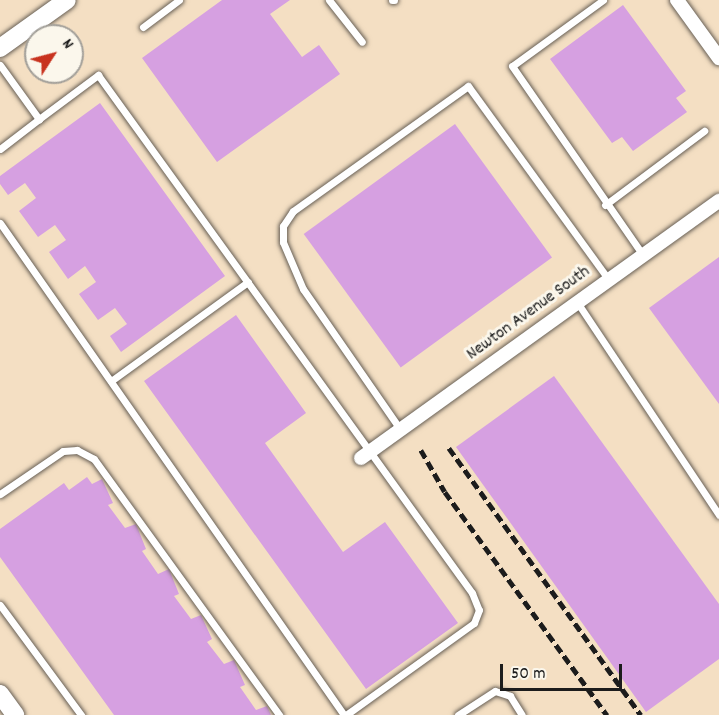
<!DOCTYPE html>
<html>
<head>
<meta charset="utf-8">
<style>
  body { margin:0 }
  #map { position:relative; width:719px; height:715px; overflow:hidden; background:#f4dfc3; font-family:Dekko,sans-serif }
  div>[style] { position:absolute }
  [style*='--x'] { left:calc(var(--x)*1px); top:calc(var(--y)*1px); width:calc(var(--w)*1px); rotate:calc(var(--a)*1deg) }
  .building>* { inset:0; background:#d6a0e1; transform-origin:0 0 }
  .roads { filter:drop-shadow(0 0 2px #686056) drop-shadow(0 0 2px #686056) }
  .lane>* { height:7px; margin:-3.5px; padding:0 3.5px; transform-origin:3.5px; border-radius:3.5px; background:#fff }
  .street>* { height:14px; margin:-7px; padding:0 7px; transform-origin:7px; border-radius:7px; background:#fff }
  .secondary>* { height:18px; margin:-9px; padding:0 9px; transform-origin:9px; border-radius:9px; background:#fff }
  .rail>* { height:4.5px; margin-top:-2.25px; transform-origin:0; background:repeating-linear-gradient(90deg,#1c1c1c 0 9px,transparent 0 13.5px) }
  span { translate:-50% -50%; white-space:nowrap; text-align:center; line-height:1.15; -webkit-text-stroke:6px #fbf7ec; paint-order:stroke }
  .street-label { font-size:18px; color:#1c1c1c }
  .north { position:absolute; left:24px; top:24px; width:60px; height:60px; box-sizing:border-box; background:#fbf7ec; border:2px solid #a29f99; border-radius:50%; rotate:54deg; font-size:16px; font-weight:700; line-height:24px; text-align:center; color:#1c1c1c }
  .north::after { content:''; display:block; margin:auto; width:21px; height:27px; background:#c8321e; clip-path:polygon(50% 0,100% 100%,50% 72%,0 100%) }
  .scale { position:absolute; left:500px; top:664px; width:122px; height:27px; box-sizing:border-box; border:3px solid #1c1c1c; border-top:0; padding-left:8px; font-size:18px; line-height:21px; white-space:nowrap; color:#1c1c1c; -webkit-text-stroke:4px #fbf7ec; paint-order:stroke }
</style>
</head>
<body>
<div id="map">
  <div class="building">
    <i style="clip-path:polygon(222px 0,290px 0,270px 14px,302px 57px,319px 45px,340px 74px,217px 162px,142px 58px)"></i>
    <i style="clip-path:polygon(623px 5px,686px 91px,676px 98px,687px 112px,633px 151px,622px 137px,612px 143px,550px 59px)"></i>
    <i style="clip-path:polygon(100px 103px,225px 276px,121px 352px,110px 336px,127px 324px,115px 308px,98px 320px,79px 294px,96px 282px,85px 266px,68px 279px,49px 252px,66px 240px,55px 225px,38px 237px,19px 211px,36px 198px,25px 183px,8px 195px,0 184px,0 176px)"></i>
    <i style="left:455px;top:124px;width:165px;height:187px;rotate:54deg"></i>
    <i style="clip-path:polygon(719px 257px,719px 404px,649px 308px)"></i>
    <i style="clip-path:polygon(236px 315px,306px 413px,265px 443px,343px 552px,385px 522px,458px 623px,366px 689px,144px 381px)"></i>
    <i style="clip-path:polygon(554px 376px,719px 604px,719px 659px,646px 712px,456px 447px)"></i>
    <i style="clip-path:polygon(87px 477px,92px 484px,102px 479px,113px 503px,108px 505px,125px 528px,136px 524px,146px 549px,142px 551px,158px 574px,169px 569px,179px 594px,174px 596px,191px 619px,201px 615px,212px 639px,207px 642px,224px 664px,234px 660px,245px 685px,240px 687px,256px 710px,267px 706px,271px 715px,114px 715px,0 557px,0 529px,64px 483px,69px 490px)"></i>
  </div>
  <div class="roads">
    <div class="lane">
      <i style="--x:329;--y:0;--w:53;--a:51.8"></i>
      <i style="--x:392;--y:0;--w:2;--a:0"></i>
      <i style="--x:603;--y:0;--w:112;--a:144"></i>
      <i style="--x:512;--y:66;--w:230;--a:55.3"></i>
      <i style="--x:143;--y:27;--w:45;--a:-36.9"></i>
      <i style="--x:0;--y:65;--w:67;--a:54.2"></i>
      <i style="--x:39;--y:119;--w:49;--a:142.4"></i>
      <i style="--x:39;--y:119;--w:74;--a:-36.7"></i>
      <i style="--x:98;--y:75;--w:639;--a:54.17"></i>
      <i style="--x:472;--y:593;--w:18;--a:68"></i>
      <i style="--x:479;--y:610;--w:14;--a:111"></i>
      <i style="--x:474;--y:623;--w:158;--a:144.3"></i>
      <i style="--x:605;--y:205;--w:124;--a:-36.8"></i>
      <i style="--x:0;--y:223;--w:600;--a:55.04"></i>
      <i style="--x:577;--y:302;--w:256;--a:56.3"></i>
      <i style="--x:111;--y:381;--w:169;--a:-35.9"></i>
      <i style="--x:400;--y:429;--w:170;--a:-124.7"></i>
      <i style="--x:303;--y:289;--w:51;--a:-113.1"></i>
      <i style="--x:283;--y:242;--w:16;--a:-90"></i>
      <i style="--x:283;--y:226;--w:18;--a:-56"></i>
      <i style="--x:293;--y:211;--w:215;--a:-35.5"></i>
      <i style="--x:468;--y:86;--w:240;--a:54"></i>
      <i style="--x:0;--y:494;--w:76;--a:-34.3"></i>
      <i style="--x:63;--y:451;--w:14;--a:-4"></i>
      <i style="--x:77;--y:450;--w:19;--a:28"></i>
      <i style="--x:94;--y:459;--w:316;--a:54.1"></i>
      <i style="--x:0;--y:605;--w:137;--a:53.6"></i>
      <i style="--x:458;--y:715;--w:44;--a:-33"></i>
      <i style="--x:495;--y:691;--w:16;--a:18"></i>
      <i style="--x:510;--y:696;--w:22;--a:58"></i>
    </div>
    <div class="street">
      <i style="--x:677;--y:0;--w:72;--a:54.1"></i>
      <i style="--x:361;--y:458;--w:441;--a:-35.7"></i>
    </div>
    <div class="secondary">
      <i style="--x:0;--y:48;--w:82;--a:-35.6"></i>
      <i style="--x:0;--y:694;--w:26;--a:54"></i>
    </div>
  </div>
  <div class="rail">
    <i style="--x:449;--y:448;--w:329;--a:54.3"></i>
    <i style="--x:421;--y:450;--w:48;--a:60.3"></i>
    <i style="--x:445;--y:492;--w:276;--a:54"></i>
  </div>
  <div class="street-label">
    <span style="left:529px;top:314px;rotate:-36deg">Newton Avenue South</span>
  </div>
  <div class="north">N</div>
  <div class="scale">50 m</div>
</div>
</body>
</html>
